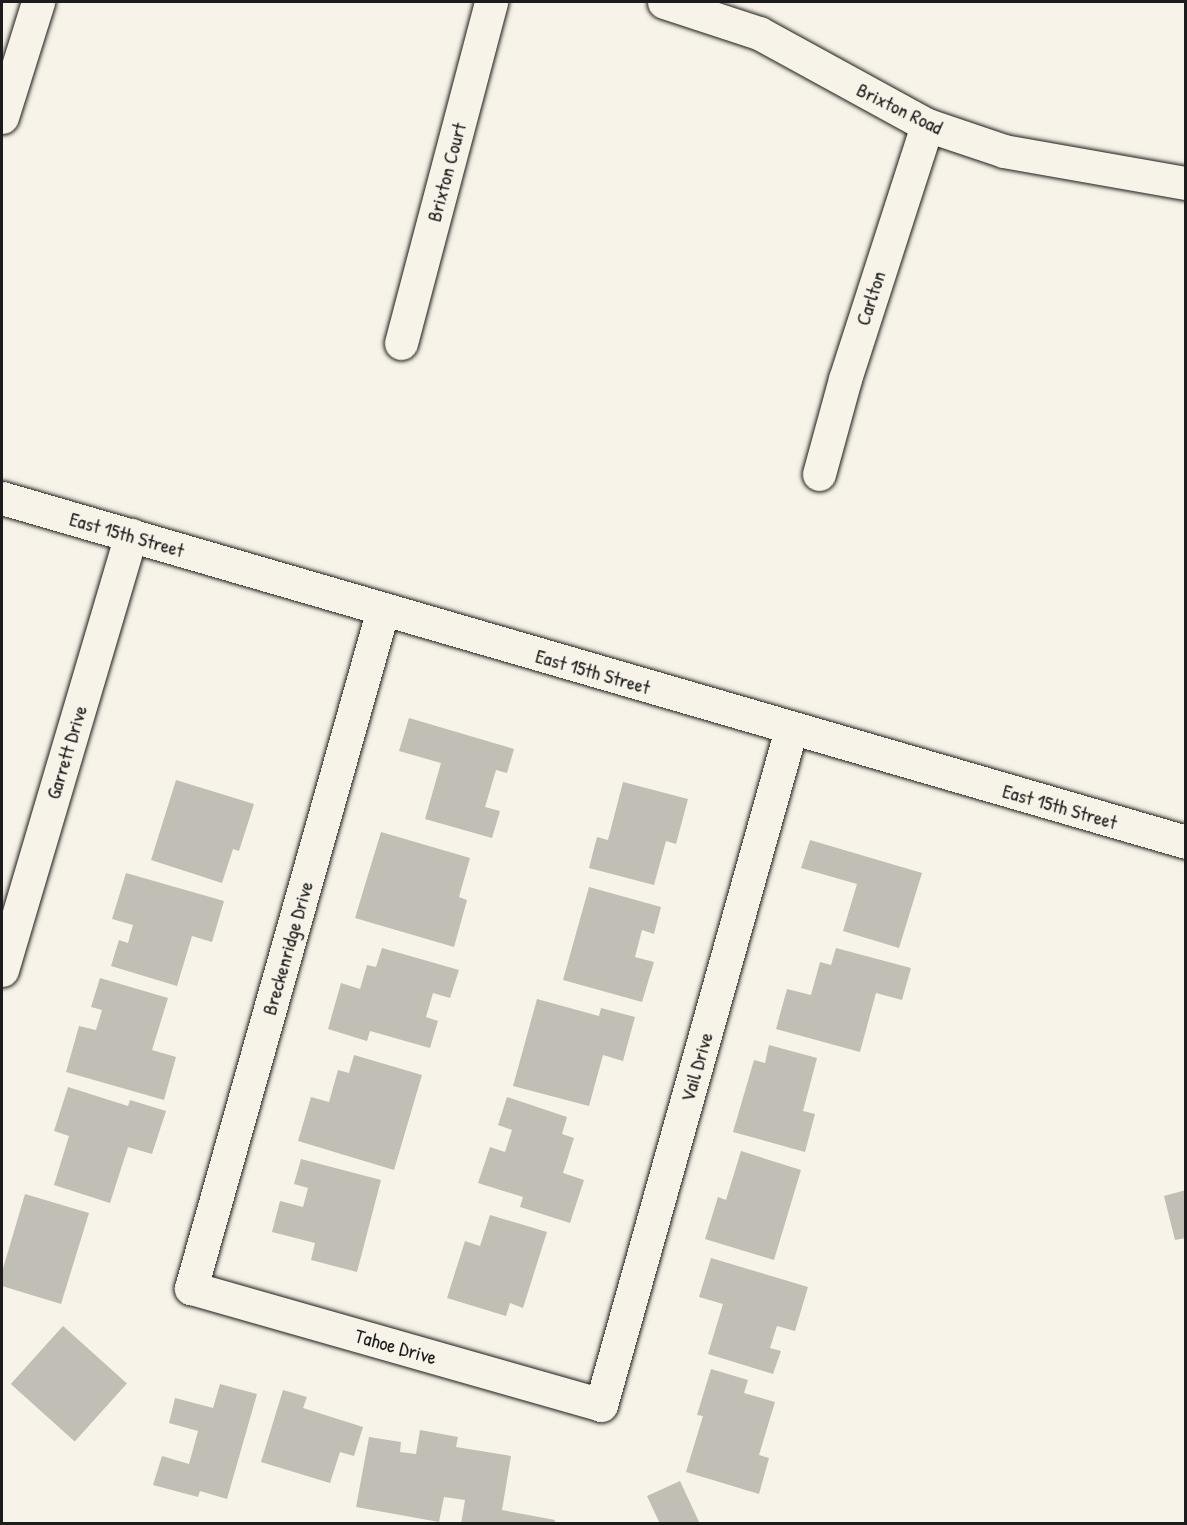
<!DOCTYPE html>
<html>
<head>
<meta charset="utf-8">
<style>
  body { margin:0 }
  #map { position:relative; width:1187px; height:1525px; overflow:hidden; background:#f7f3e8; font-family:"Patrick Hand",sans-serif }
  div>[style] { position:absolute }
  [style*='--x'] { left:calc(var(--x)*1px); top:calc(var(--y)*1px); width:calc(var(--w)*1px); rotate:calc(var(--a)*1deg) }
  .building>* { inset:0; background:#c0beb5; transform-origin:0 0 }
  .roads { filter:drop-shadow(0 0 2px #1c1c1c) drop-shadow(0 0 2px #1c1c1c) }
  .minor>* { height:33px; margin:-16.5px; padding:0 16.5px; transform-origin:16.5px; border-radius:16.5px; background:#f7f3e8 }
  .primary>* { height:33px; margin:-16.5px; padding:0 16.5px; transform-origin:16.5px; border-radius:16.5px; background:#f7f3e8 }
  span { translate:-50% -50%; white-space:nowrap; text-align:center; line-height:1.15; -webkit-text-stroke:5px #f7f3e8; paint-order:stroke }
  .street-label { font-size:20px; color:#1c1c1c }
  .frame { position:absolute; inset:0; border:3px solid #1c1c1c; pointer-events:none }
</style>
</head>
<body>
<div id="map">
  <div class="building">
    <i style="clip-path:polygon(409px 718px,514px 749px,507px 773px,496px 770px,485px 807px,500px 811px,492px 838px,425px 819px,441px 763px,399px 751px)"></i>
    <i style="clip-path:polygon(176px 780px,254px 804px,239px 851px,233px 849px,222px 883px,151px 860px)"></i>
    <i style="clip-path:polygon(623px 782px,688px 799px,676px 844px,666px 841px,654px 885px,589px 868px,597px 837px,608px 840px)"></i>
    <i style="clip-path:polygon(381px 832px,470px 858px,459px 897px,467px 900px,454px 947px,355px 918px)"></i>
    <i style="clip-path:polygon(810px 840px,922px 873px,899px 948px,843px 931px,857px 884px,801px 868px)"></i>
    <i style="clip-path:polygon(126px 873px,224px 901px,212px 942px,192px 936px,177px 986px,111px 966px,119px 940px,128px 943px,133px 925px,112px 919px)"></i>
    <i style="clip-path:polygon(589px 887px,661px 907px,654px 934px,642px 930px,635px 957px,654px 962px,642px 1002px,563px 980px)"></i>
    <i style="clip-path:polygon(382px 948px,459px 970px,450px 998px,433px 993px,426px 1017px,438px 1021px,430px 1048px,370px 1031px,367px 1041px,328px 1029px,341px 983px,360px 989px,367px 965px,376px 967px)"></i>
    <i style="clip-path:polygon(836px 948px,911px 968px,902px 1000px,876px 993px,860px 1052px,776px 1029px,787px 989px,811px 995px,820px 962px,831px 965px)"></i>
    <i style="clip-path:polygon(100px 978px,168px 998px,152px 1050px,176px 1057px,164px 1100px,66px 1072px,79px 1026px,96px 1030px,102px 1010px,91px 1007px)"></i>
    <i style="clip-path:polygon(537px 999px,599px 1016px,601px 1008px,635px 1017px,623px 1061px,603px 1055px,589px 1106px,513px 1086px)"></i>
    <i style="clip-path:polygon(769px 1045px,817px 1058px,803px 1111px,815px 1114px,805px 1152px,733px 1132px,754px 1060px,765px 1063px)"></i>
    <i style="clip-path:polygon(354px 1055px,422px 1075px,394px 1170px,298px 1141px,311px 1097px,329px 1102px,338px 1070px,349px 1073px)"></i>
    <i style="clip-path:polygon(68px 1087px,128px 1106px,130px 1100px,166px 1111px,152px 1154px,128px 1147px,110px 1203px,54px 1185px,69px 1136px,54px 1131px)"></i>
    <i style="clip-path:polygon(507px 1097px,567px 1117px,562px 1134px,574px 1138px,563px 1173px,584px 1180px,570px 1223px,520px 1207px,523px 1197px,478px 1183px,490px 1147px,505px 1152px,512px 1130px,498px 1125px)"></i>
    <i style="clip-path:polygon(741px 1151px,801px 1170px,774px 1260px,705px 1239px,718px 1197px,726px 1200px)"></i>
    <i style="clip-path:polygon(301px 1159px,381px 1180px,357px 1272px,311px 1260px,315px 1243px,272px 1232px,280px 1201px,303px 1207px,308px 1188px,294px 1184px)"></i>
    <i style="clip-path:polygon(1186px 1190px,1186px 1238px,1175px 1240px,1164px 1196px)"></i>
    <i style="clip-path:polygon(25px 1194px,89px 1213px,61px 1304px,2px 1286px,2px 1272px)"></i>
    <i style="clip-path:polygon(490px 1215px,547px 1232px,523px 1308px,510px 1303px,506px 1316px,447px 1298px,465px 1241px,480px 1246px)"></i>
    <i style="clip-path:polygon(711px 1258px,808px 1287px,795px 1331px,777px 1326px,770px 1348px,781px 1351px,773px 1374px,708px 1354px,723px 1304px,699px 1297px)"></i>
    <i style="left:63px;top:1326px;width:86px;height:78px;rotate:42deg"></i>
    <i style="clip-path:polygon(711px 1369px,748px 1380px,744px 1393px,775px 1402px,759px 1455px,769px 1458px,759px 1494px,686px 1472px,703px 1416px,697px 1415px)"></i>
    <i style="clip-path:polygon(220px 1384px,257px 1394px,227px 1499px,200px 1491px,198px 1497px,153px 1485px,162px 1456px,189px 1464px,198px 1431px,169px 1423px,175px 1398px,213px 1408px)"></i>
    <i style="clip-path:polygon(283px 1390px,307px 1397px,303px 1408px,363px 1427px,354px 1456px,340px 1452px,330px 1483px,261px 1462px)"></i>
    <i style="clip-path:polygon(420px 1430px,458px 1437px,456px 1447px,511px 1456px,502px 1510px,555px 1520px,554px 1524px,461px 1524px,465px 1500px,444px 1497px,439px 1522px,356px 1507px,369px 1437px,401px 1442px,400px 1452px,416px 1454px)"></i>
    <i style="clip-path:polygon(680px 1481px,700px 1524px,660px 1524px,647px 1496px)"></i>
  </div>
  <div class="roads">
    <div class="minor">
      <i style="--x:664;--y:2;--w:100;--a:18.1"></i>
      <i style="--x:759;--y:33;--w:192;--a:28.7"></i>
      <i style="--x:927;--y:125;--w:81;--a:18.7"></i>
      <i style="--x:1004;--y:151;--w:185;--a:10"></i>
      <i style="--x:2;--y:117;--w:121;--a:-72.6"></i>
      <i style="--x:401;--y:343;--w:353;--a:-75.2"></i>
      <i style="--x:819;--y:474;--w:98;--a:-74.7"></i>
      <i style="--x:845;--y:379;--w:267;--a:-72.1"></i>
      <i style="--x:383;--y:609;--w:706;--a:105.79"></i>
      <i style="--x:191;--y:1288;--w:426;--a:15.9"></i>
      <i style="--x:601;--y:1405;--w:702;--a:-74.3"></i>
      <i style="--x:2;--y:970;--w:454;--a:-73.5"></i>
    </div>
    <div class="primary">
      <i style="--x:2;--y:498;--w:1233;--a:16.2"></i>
    </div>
  </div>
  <div class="street-label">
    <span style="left:900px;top:108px;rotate:26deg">Brixton Road</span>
    <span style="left:446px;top:172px;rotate:-75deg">Brixton Court</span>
    <span style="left:870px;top:298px;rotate:-72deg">Carlton</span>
    <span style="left:127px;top:534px;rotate:16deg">East 15th Street</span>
    <span style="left:593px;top:671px;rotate:16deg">East 15th Street</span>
    <span style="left:66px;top:752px;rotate:-73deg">Garrett Drive</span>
    <span style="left:1060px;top:806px;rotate:16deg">East 15th Street</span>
    <span style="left:287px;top:948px;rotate:-74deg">Breckenridge Drive</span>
    <span style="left:696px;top:1067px;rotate:-74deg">Vail Drive</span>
    <span style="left:396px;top:1346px;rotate:16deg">Tahoe Drive</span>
  </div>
  <div class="frame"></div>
</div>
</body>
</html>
